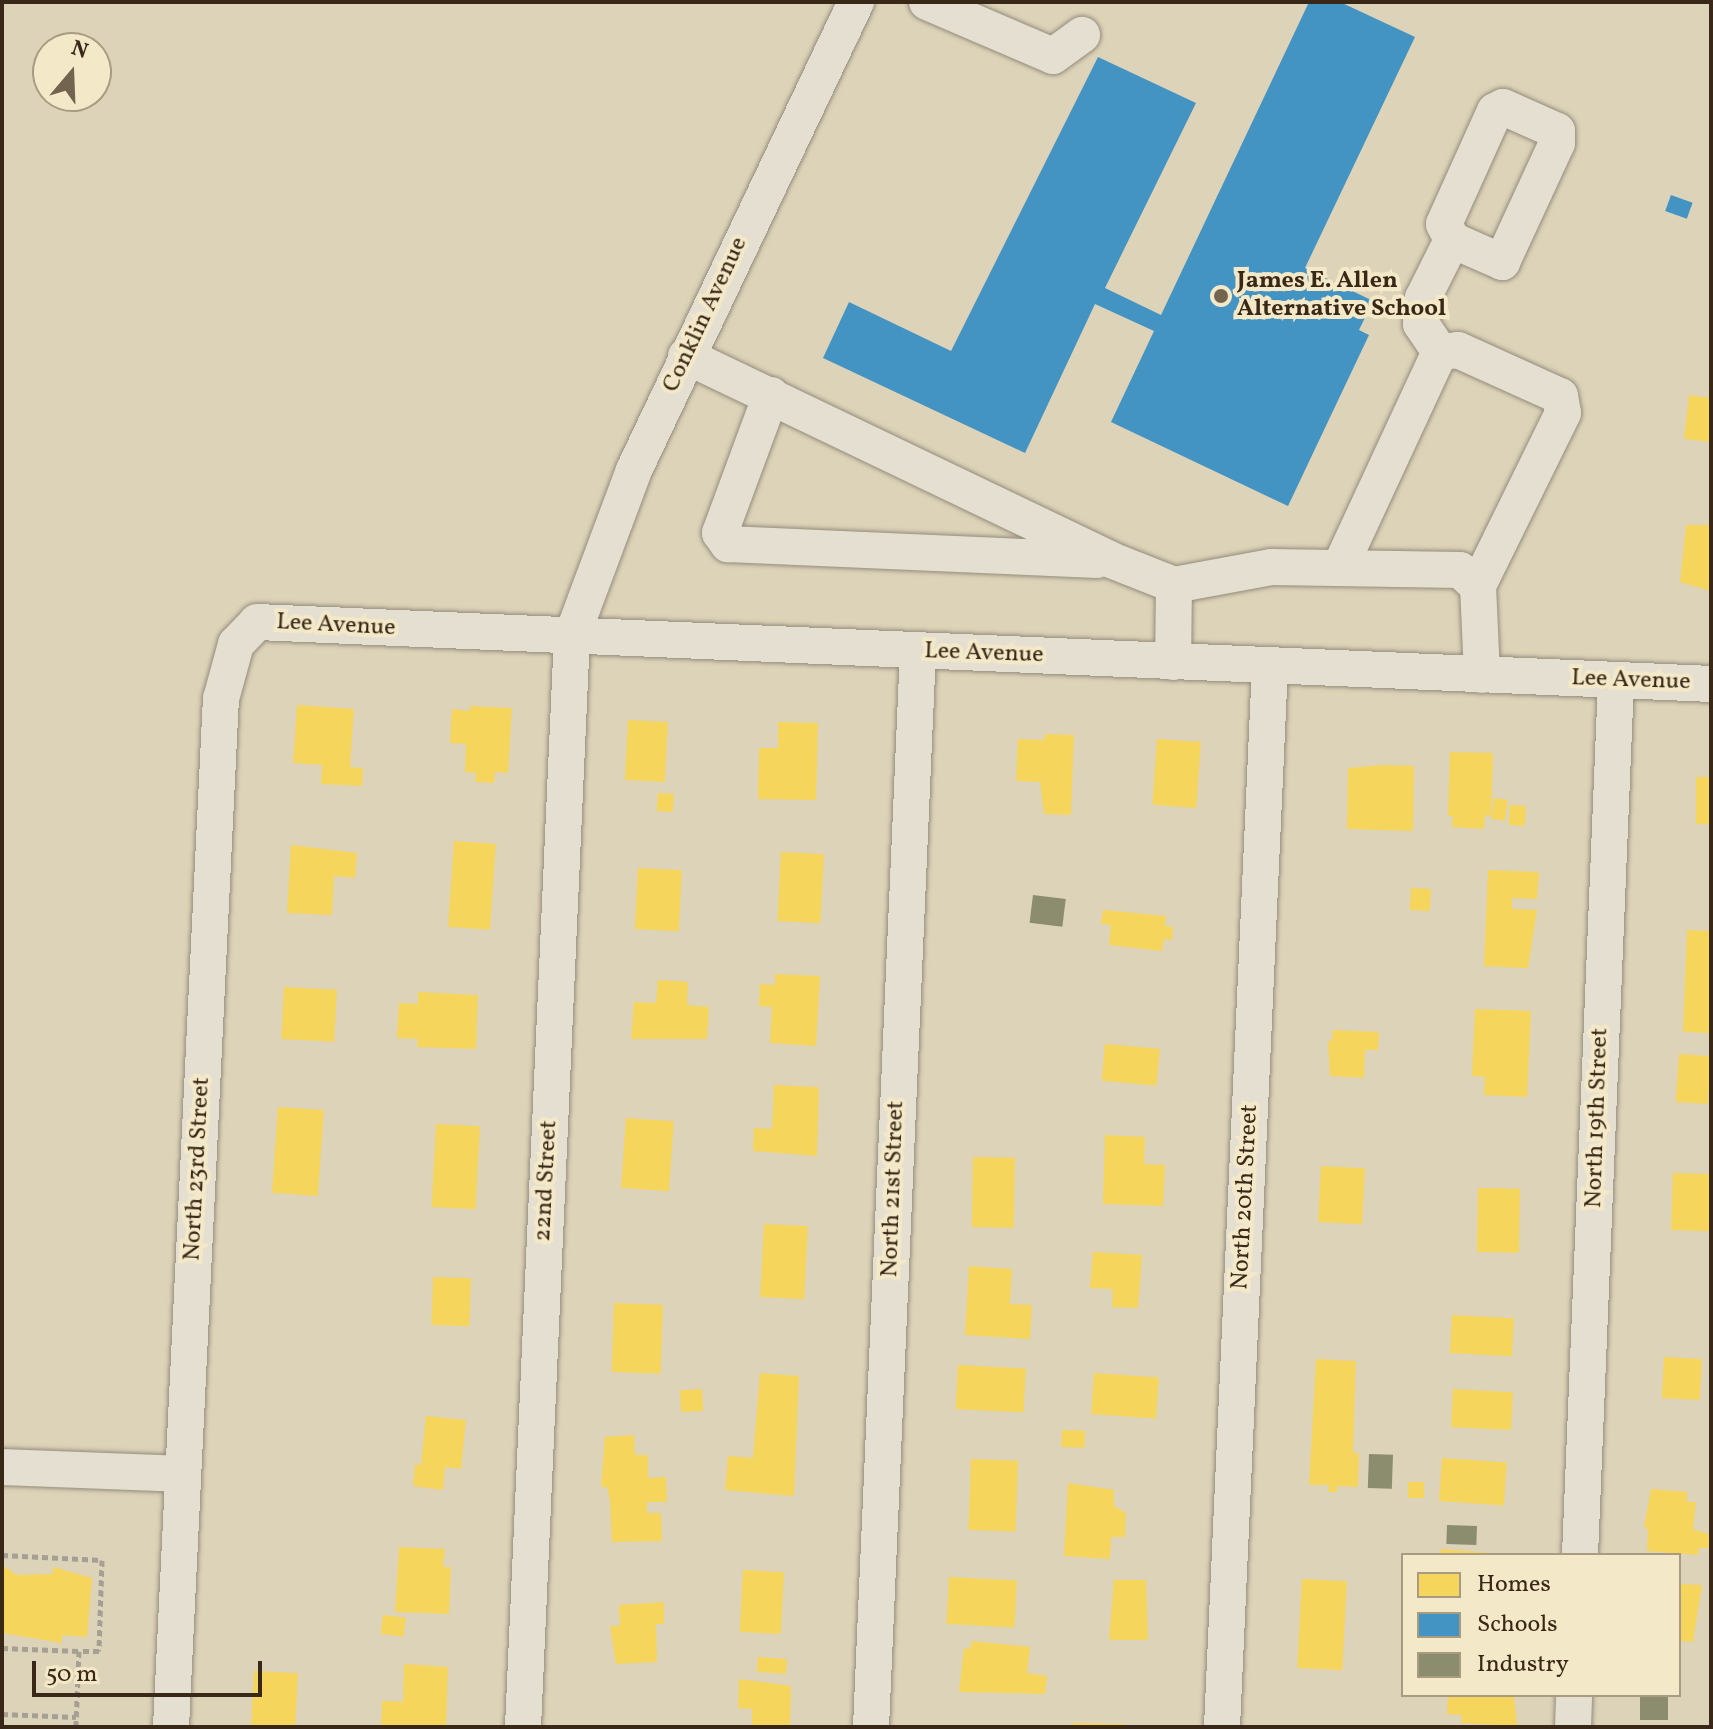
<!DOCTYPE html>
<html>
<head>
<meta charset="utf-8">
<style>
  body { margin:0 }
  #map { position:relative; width:1713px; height:1729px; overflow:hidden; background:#ddd3b8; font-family:Vollkorn,serif }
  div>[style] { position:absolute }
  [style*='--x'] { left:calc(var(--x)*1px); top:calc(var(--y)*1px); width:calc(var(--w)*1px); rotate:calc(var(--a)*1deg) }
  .homes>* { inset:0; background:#f6d55c; transform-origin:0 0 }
  .schools>* { inset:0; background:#4393c3; transform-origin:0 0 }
  .industry>* { inset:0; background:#8c8c6e; transform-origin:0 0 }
  .path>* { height:5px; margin-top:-2.5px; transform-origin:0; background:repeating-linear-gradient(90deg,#a6a094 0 6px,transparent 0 10px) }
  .roads { filter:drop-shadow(0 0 2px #948c7c) drop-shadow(0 0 2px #948c7c) }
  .minor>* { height:36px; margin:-18px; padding:0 18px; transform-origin:18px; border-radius:18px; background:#e4dfd1 }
  .dots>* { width:22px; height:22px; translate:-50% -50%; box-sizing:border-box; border:4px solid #f3e8c7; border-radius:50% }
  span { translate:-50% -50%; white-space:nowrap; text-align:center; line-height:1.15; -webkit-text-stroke:8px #f3e8c7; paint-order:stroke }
  .poi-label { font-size:24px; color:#392817; font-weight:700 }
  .left { translate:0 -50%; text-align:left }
  .street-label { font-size:24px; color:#392817 }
  .frame { position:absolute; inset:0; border:4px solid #392817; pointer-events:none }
  .legend { position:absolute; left:1401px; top:1553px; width:280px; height:144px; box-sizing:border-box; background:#f3e8c7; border:2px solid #a99b81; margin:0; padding:10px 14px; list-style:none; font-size:24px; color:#392817 }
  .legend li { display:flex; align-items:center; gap:16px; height:40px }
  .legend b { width:40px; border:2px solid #a99b81 }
  .north { position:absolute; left:32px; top:32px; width:80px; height:80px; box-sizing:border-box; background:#f3e8c7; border:2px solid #a99b81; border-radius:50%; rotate:19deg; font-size:22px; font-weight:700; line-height:32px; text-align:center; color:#392817 }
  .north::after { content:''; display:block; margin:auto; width:28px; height:36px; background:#72644f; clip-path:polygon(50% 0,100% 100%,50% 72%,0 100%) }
  .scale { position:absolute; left:32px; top:1661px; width:230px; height:36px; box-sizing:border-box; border:4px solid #392817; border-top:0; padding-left:10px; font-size:24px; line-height:28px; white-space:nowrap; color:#392817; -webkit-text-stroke:6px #f3e8c7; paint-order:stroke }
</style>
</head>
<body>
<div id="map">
  <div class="homes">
    <i style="clip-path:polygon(1689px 395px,1711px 398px,1711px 442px,1684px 439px)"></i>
    <i style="clip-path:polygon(1686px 525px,1711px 525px,1711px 591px,1680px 582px)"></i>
    <i style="clip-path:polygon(297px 705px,354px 709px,350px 767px,363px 768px,362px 786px,321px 784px,322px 765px,293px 763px)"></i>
    <i style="clip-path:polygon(470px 706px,512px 708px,508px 773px,495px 772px,494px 783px,475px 782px,476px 773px,465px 772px,466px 744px,450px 743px,452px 709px,470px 711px)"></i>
    <i style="left:628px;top:720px;width:40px;height:60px;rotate:3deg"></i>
    <i style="clip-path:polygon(778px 722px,818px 723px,816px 800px,758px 799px,759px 748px,778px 748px)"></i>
    <i style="clip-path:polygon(1045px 734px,1074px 735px,1071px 815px,1044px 814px,1040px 782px,1016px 781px,1018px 739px,1044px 740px)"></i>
    <i style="left:1157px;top:739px;width:44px;height:66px;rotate:4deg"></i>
    <i style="clip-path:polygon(1450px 752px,1493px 753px,1491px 816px,1485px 815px,1484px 829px,1452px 827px,1453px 816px,1448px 816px)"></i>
    <i style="clip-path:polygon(1383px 765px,1414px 766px,1413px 831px,1347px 829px,1348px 768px)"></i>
    <i style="left:1696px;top:777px;width:15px;height:47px"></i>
    <i style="left:658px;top:793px;width:16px;height:18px;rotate:4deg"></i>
    <i style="left:1494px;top:798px;width:14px;height:21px;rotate:8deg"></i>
    <i style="left:1510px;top:805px;width:16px;height:20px;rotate:4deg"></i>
    <i style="left:454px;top:841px;width:42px;height:86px;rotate:4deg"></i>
    <i style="clip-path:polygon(291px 845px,357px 853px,355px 878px,334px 876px,332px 915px,287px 913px)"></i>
    <i style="left:781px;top:852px;width:43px;height:69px;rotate:3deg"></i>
    <i style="left:638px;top:868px;width:44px;height:61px;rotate:3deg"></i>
    <i style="clip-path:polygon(1488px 870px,1539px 872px,1537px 899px,1512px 898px,1512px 909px,1537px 910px,1528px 968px,1484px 966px)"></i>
    <i style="left:1411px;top:888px;width:20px;height:22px;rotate:3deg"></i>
    <i style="clip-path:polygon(1103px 910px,1166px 916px,1165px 926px,1173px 927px,1172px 940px,1164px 939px,1162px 951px,1109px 945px,1111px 925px,1101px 924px)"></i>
    <i style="clip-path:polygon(1687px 930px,1711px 931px,1711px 1033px,1683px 1032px)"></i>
    <i style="clip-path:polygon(775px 974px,820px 976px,816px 1046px,770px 1043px,772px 1007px,759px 1006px,760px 984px,775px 985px)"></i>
    <i style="clip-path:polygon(658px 980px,688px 982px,687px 1005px,709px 1007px,707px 1039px,631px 1039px,634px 1002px,656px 1003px)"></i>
    <i style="left:284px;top:987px;width:53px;height:52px;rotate:3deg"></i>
    <i style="clip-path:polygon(418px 992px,478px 995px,476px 1049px,417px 1047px,418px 1039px,397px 1038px,399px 1003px,418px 1004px)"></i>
    <i style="clip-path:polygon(1475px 1009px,1531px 1011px,1527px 1097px,1484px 1095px,1485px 1077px,1472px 1076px)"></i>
    <i style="clip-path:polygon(1333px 1030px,1379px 1032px,1378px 1050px,1365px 1050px,1364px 1078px,1330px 1076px,1328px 1041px,1332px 1041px)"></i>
    <i style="left:1105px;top:1044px;width:55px;height:37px;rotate:5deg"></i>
    <i style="left:1679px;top:1054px;width:32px;height:48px;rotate:4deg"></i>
    <i style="clip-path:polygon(774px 1085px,819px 1087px,817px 1156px,753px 1151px,754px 1128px,772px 1129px)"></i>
    <i style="left:278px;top:1107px;width:46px;height:86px;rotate:4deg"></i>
    <i style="left:626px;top:1118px;width:48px;height:70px;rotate:4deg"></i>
    <i style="left:436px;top:1124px;width:44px;height:83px;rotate:3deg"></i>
    <i style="clip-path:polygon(1105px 1135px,1145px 1137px,1144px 1164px,1165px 1165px,1163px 1206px,1103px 1204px)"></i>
    <i style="left:973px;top:1157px;width:42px;height:70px;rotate:1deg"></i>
    <i style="left:1321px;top:1166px;width:44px;height:56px;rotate:3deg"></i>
    <i style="left:1673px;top:1173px;width:38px;height:57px;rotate:2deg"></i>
    <i style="left:1478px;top:1188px;width:42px;height:64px;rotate:1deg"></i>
    <i style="left:764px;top:1224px;width:44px;height:73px;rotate:3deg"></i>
    <i style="clip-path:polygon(1093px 1252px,1142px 1255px,1138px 1308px,1112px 1307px,1113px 1289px,1090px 1288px)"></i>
    <i style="clip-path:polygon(969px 1266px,1012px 1269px,1010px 1304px,1032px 1305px,1030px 1339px,965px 1335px)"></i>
    <i style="left:433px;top:1277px;width:38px;height:48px;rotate:2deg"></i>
    <i style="left:614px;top:1303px;width:49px;height:69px;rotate:2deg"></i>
    <i style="left:1452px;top:1315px;width:62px;height:38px;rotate:3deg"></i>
    <i style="left:1664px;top:1357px;width:38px;height:41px;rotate:3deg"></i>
    <i style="clip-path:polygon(1316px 1359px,1356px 1361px,1353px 1453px,1359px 1453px,1358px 1487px,1337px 1486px,1337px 1492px,1328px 1492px,1329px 1485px,1309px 1485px)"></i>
    <i style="left:958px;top:1365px;width:68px;height:44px;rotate:3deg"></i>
    <i style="clip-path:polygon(760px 1373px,799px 1376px,794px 1496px,725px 1490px,728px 1456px,753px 1458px)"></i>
    <i style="left:1094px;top:1373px;width:65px;height:41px;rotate:4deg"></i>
    <i style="left:702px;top:1389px;width:22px;height:22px;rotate:87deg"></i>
    <i style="left:1453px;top:1389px;width:60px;height:38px;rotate:3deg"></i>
    <i style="clip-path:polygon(426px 1416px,466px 1420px,461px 1469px,445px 1467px,443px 1490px,413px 1486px,415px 1464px,421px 1465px)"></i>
    <i style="left:1062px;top:1430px;width:23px;height:17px;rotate:2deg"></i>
    <i style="clip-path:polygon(634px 1435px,635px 1455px,648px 1455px,648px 1478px,666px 1477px,667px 1502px,647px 1502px,647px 1513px,661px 1513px,662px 1541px,612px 1542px,610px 1501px,607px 1487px,601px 1487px,605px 1437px)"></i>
    <i style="left:1442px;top:1458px;width:65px;height:43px;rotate:4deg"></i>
    <i style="left:971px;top:1459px;width:47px;height:71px;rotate:2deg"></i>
    <i style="left:1408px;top:1482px;width:16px;height:16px"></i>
    <i style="clip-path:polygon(1068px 1483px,1114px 1490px,1114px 1506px,1126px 1513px,1125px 1537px,1111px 1537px,1110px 1559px,1064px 1556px)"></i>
    <i style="clip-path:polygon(1651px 1489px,1687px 1492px,1687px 1502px,1696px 1502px,1693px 1529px,1711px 1535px,1711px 1548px,1699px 1548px,1698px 1555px,1647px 1551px,1648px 1528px,1644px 1528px)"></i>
    <i style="clip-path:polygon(399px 1547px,445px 1549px,443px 1567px,451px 1567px,449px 1614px,395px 1612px)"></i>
    <i style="clip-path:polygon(1441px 1549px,1491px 1553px,1491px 1555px,1440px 1555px)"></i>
    <i style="clip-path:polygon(2px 1565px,17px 1575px,53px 1574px,53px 1567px,92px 1578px,87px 1637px,62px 1635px,62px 1643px,2px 1633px)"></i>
    <i style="left:743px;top:1570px;width:41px;height:62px;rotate:3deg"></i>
    <i style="left:949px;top:1577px;width:68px;height:47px;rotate:3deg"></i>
    <i style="left:1302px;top:1579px;width:45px;height:89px;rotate:3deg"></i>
    <i style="clip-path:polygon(1114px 1580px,1146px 1580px,1148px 1640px,1109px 1640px)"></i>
    <i style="clip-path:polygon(1679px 1584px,1702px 1585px,1693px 1642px,1679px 1641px)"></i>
    <i style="clip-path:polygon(664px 1602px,664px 1624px,656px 1624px,657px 1662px,616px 1664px,610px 1626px,620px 1626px,619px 1605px)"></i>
    <i style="left:383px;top:1615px;width:23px;height:19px;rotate:7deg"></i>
    <i style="clip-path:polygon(972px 1641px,1030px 1647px,1027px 1673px,1047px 1676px,1045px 1694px,959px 1692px,964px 1648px,970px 1649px)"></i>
    <i style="left:758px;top:1657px;width:29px;height:15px;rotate:4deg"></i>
    <i style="clip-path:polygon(404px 1664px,448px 1667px,446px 1727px,381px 1727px,382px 1701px,403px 1702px)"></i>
    <i style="left:254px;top:1671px;width:44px;height:56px;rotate:3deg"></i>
    <i style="clip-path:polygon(739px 1679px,791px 1686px,790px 1727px,752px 1727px,752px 1709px,738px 1708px)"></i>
    <i style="clip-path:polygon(1448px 1695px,1514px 1695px,1517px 1726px,1461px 1723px,1462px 1715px,1447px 1714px)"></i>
    <i style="clip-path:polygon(1073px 1723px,1125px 1724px,1125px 1727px,1072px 1727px)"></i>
  </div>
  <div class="schools">
    <i style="clip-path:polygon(1309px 2px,1340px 2px,1415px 37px,1305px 268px,1373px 301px,1359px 330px,1369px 335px,1288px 506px,1111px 422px,1154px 331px,1095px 304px,1025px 453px,823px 358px,849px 302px,951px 351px,1098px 57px,1196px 103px,1105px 288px,1161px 315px)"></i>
    <i style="left:1671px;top:195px;width:23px;height:17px;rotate:20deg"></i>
  </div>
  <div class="industry">
    <i style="left:1033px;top:895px;width:33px;height:28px;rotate:7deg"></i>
    <i style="left:1369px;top:1454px;width:24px;height:34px;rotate:2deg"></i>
    <i style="left:1447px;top:1525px;width:30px;height:19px;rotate:2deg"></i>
    <i style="left:1640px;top:1695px;width:28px;height:25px"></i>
  </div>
  <div class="path">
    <i style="--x:2;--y:1555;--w:100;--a:2.9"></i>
    <i style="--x:102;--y:1560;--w:91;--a:91.9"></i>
    <i style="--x:99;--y:1651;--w:20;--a:180"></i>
    <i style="--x:79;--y:1651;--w:76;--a:92.3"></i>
    <i style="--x:2;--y:1648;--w:77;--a:2.2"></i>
    <i style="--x:2;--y:1714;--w:74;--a:2.3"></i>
  </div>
  <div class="roads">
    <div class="minor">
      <i style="--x:927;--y:2;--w:137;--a:23.2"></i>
      <i style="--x:1053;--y:56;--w:36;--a:-36"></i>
      <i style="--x:1440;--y:352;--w:34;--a:-124"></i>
      <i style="--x:1421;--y:324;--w:26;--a:-86"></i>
      <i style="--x:1423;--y:298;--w:65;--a:-63.4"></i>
      <i style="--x:1452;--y:240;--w:55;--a:23.7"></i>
      <i style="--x:1502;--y:262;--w:131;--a:-65.2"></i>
      <i style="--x:1557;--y:143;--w:12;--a:-90"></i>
      <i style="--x:1557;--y:131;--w:59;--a:-156"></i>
      <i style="--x:1503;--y:107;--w:9;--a:153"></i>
      <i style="--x:1495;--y:111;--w:124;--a:114.3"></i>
      <i style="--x:1444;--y:224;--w:18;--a:63"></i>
      <i style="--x:686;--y:356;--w:471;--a:25.6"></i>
      <i style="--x:1111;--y:560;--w:68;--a:21.6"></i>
      <i style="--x:1174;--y:585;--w:77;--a:90.7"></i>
      <i style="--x:771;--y:395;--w:147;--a:110.3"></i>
      <i style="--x:720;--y:533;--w:14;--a:54"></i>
      <i style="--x:728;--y:544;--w:369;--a:2.5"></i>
      <i style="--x:1340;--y:567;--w:237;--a:-65.1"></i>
      <i style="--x:1440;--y:352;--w:18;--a:-6"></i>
      <i style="--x:1458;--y:350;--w:112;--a:24.3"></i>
      <i style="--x:1560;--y:396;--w:17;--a:80"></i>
      <i style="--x:1563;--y:413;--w:193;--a:116.2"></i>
      <i style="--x:1174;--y:585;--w:99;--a:-10.5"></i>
      <i style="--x:1271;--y:567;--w:189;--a:0.9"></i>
      <i style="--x:1460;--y:570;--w:24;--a:42"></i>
      <i style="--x:1478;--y:586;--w:89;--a:87.4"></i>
      <i style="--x:2;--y:1467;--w:179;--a:2.2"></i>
      <i style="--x:1580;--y:1555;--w:875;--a:-87.64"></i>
      <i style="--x:171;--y:1727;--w:1029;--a:-87.22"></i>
      <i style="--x:221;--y:699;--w:57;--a:-74.7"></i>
      <i style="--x:236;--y:644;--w:30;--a:-46"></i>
      <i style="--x:257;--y:622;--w:1455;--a:2.44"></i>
      <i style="--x:523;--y:1727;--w:1092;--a:-87.43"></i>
      <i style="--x:572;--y:636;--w:177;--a:-69.5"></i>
      <i style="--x:634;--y:470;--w:518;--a:-64.62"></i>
      <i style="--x:871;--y:1727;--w:1077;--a:-87.5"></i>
      <i style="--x:1222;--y:1727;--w:1062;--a:-87.41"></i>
      <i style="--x:1573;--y:1727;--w:32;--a:-88"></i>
    </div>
  </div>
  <div class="dots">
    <i style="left:1221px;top:296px;background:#72644f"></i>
  </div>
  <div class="poi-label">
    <span class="left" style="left:1237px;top:296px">James E. Allen<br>Alternative School</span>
  </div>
  <div class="street-label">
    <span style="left:706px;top:315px;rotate:-65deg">Conklin Avenue</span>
    <span style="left:336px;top:626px;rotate:3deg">Lee Avenue</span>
    <span style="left:984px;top:654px;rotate:2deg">Lee Avenue</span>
    <span style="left:1631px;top:681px;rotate:2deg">Lee Avenue</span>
    <span style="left:1598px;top:1118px;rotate:-88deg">North 19th Street</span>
    <span style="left:198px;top:1169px;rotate:-87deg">North 23rd Street</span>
    <span style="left:547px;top:1181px;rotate:-87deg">22nd Street</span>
    <span style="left:894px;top:1189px;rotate:-88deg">North 21st Street</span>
    <span style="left:1246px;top:1197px;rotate:-87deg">North 20th Street</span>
  </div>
  <div class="frame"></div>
  <ul class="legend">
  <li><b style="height:22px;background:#f6d55c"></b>Homes</li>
  <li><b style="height:22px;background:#4393c3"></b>Schools</li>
  <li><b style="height:22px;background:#8c8c6e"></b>Industry</li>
  </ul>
  <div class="north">N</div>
  <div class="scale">50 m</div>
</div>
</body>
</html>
